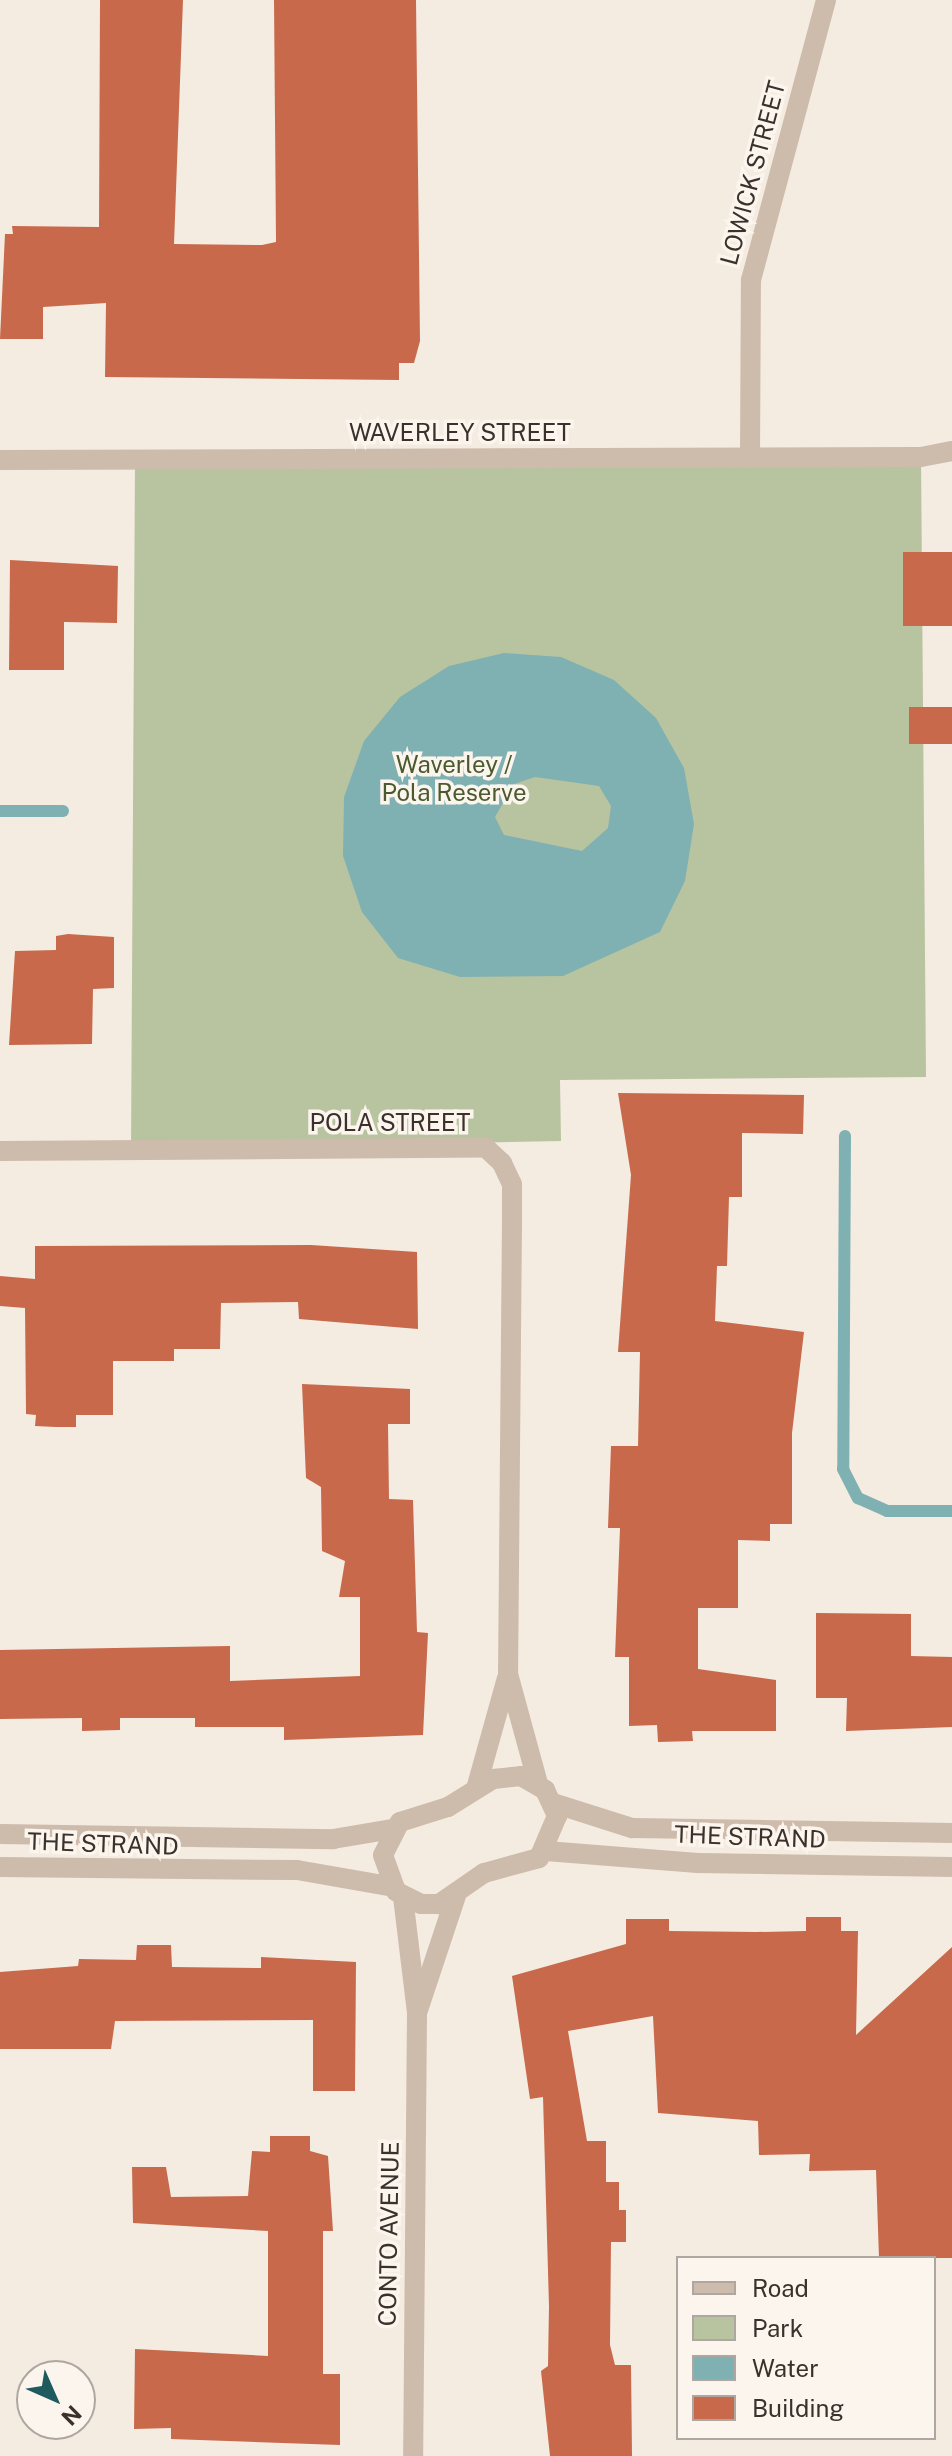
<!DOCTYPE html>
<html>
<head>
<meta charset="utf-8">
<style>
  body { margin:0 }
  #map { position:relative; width:952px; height:2456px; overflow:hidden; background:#f4ebe1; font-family:"Public Sans",sans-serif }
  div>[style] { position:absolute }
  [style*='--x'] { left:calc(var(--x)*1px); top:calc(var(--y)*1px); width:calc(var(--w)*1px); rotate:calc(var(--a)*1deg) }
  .green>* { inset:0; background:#b8c4a0 }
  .water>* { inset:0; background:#7fb0b2 }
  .stream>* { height:12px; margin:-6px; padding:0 6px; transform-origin:6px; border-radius:6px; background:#7fb0b2 }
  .building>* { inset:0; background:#c8694b; transform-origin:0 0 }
  .minor>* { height:20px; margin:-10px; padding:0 10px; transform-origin:10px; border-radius:10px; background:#cdbbac }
  .tertiary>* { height:20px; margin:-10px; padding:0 10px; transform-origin:10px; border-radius:10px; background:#cdbbac }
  span { translate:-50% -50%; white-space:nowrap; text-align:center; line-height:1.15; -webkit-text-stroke:7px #fbf5ee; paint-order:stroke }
  .street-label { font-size:24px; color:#3b302b }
  .park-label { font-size:24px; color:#4a5a2e }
  .legend { position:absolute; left:676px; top:2256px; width:260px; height:184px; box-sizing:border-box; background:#fbf5ee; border:2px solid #aea6a0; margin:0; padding:10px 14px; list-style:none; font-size:24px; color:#3b302b }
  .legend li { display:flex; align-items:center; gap:16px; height:40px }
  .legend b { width:40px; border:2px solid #aea6a0 }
  .north { position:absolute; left:16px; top:2360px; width:80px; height:80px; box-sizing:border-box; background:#fbf5ee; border:2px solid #aea6a0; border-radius:50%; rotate:135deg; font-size:22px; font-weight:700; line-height:32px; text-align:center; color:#3b302b }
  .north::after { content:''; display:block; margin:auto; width:28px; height:36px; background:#1f5a5e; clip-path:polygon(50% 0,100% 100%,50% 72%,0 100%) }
</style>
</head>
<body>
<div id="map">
  <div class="green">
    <i style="clip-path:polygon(921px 457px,926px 1077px,560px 1080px,561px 1141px,131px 1150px,135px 460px)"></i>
  </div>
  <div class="water">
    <i style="clip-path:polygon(evenodd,504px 653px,561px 657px,614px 680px,656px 718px,684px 768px,694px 824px,685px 881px,660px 932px,563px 976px,460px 977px,398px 958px,362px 912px,343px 856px,344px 797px,364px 741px,400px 697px,449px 666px,504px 653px,535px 777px,599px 786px,611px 806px,608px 828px,582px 851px,504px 835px,495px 817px,514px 784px,535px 777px)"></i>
  </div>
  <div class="stream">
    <i style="--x:0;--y:811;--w:63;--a:0"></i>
    <i style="--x:845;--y:1136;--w:333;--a:90.3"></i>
    <i style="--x:843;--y:1469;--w:33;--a:63"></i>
    <i style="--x:858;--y:1498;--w:32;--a:24"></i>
    <i style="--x:887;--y:1511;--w:65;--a:0"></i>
  </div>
  <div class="building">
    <i style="clip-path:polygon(100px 0,183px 0,174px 244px,262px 245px,276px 242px,274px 0,416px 0,420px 341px,414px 363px,399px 363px,399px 380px,105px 377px,106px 303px,43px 307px,43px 339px,0 339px,5px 234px,13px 234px,12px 226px,99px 227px)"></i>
    <i style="left:952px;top:552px;width:74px;height:49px;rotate:90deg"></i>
    <i style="clip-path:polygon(10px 560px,118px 566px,117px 623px,64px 622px,64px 670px,9px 670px)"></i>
    <i style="left:952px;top:707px;width:37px;height:43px;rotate:90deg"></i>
    <i style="clip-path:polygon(68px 934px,114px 937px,114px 988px,93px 989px,92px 1044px,9px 1045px,15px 951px,56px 950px,56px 936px)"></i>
    <i style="clip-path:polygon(618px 1093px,804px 1095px,803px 1134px,742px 1133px,742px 1197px,729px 1197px,727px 1266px,717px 1266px,715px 1321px,804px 1332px,792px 1433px,792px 1524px,770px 1524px,770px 1541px,738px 1540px,738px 1608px,698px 1608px,698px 1669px,776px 1680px,776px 1731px,692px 1731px,693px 1741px,658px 1742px,657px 1725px,629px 1726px,629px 1657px,615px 1657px,620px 1528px,608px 1528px,611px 1446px,638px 1446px,640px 1352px,618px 1352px,631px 1175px)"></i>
    <i style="clip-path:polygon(311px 1245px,417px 1252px,418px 1329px,299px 1319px,298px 1302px,221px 1303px,220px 1349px,174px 1349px,174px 1361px,113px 1361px,113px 1415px,76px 1415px,76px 1427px,56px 1427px,35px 1426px,36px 1415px,26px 1414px,25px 1308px,0 1306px,0 1276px,35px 1279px,35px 1246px)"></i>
    <i style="clip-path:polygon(302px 1384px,410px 1389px,410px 1424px,388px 1424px,389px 1499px,413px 1500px,417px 1632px,428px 1633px,423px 1735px,284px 1740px,284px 1727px,195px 1727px,195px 1718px,120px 1718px,120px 1730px,82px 1731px,82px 1718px,0 1719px,0 1650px,230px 1646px,230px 1681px,360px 1676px,360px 1597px,339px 1597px,345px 1561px,322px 1551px,321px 1487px,306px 1478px)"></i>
    <i style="clip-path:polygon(816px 1613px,911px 1614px,911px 1656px,952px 1657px,952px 1727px,846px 1731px,847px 1698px,816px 1698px)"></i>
    <i style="clip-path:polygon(806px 1917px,841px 1917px,841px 1931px,858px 1931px,856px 2035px,952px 1947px,952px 2258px,879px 2258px,876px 2170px,809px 2171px,810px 2154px,759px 2155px,758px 2121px,658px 2113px,653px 2016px,568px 2031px,587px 2141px,606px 2141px,606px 2182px,619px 2182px,619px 2210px,626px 2210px,626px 2242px,611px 2242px,610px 2345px,615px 2365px,631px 2365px,632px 2456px,550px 2456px,541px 2371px,548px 2366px,549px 2306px,543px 2097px,530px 2099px,512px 1976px,626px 1944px,626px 1919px,669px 1919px,669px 1931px,756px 1932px,806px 1931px)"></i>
    <i style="clip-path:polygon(137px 1945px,171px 1945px,172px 1967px,261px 1968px,261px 1957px,356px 1962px,355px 2091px,313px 2091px,313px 2020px,115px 2021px,111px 2049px,0 2049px,0 1972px,78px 1966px,79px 1959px,136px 1960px)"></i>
    <i style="clip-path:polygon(270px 2136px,310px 2136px,310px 2151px,328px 2156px,333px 2231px,323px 2231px,323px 2374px,340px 2374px,340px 2445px,171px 2439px,171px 2428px,134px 2429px,135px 2349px,268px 2356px,268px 2231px,133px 2223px,132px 2167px,166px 2167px,171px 2197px,248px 2196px,252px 2151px,270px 2152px)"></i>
  </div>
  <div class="minor">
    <i style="--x:750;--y:458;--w:178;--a:-89.7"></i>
    <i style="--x:751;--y:280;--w:290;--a:-75"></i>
    <i style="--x:0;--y:1151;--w:486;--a:-0.4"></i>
    <i style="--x:486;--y:1148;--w:22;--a:43"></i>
    <i style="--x:502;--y:1163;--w:23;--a:65"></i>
    <i style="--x:512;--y:1184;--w:37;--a:90"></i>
    <i style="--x:512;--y:1221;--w:453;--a:90.5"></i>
    <i style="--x:508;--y:1674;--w:114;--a:74.7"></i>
    <i style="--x:476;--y:1789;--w:115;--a:-74.4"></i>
    <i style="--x:403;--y:1897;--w:117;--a:83.1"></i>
    <i style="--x:417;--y:2013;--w:443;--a:90.5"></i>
    <i style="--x:418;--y:2010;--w:120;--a:-71.6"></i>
  </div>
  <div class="tertiary">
    <i style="--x:0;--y:460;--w:921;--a:-0.19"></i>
    <i style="--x:921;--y:457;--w:32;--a:-11"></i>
    <i style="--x:521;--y:1776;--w:28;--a:30"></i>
    <i style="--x:545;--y:1790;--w:29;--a:65"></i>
    <i style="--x:557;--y:1816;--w:46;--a:113.2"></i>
    <i style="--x:539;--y:1858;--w:57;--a:164.7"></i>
    <i style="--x:484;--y:1873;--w:55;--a:145.4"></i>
    <i style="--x:439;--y:1904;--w:18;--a:180"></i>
    <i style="--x:421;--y:1904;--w:28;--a:-153"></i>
    <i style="--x:396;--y:1891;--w:38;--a:-110"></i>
    <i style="--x:383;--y:1855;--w:37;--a:-63"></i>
    <i style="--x:400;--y:1822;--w:50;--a:-17.4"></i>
    <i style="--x:448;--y:1807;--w:53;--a:-31.9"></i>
    <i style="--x:493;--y:1779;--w:28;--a:-6"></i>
    <i style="--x:553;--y:1803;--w:83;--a:17.6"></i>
    <i style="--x:632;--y:1828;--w:320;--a:0.9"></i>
    <i style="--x:0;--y:1834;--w:333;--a:0.9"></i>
    <i style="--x:333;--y:1839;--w:61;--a:-9.5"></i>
    <i style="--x:546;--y:1851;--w:152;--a:4.5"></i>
    <i style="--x:698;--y:1863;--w:254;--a:0.9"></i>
    <i style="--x:0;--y:1867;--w:297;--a:0.6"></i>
    <i style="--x:297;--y:1870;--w:98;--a:9.9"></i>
  </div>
  <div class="street-label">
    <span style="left:753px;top:173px;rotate:-75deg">LOWICK STREET</span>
    <span style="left:460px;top:433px">WAVERLEY STREET</span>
    <span style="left:390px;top:1123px">POLA STREET</span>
    <span style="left:750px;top:1837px;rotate:2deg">THE STRAND</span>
    <span style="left:103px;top:1844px;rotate:2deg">THE STRAND</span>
    <span style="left:389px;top:2234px;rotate:-89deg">CONTO AVENUE</span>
  </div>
  <div class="park-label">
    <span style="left:454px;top:779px">Waverley /<br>Pola Reserve</span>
  </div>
  <ul class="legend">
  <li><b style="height:10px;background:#cdbbac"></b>Road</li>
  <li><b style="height:22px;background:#b8c4a0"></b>Park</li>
  <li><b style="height:22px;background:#7fb0b2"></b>Water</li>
  <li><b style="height:22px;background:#c8694b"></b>Building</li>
  </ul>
  <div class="north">N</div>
</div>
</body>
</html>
